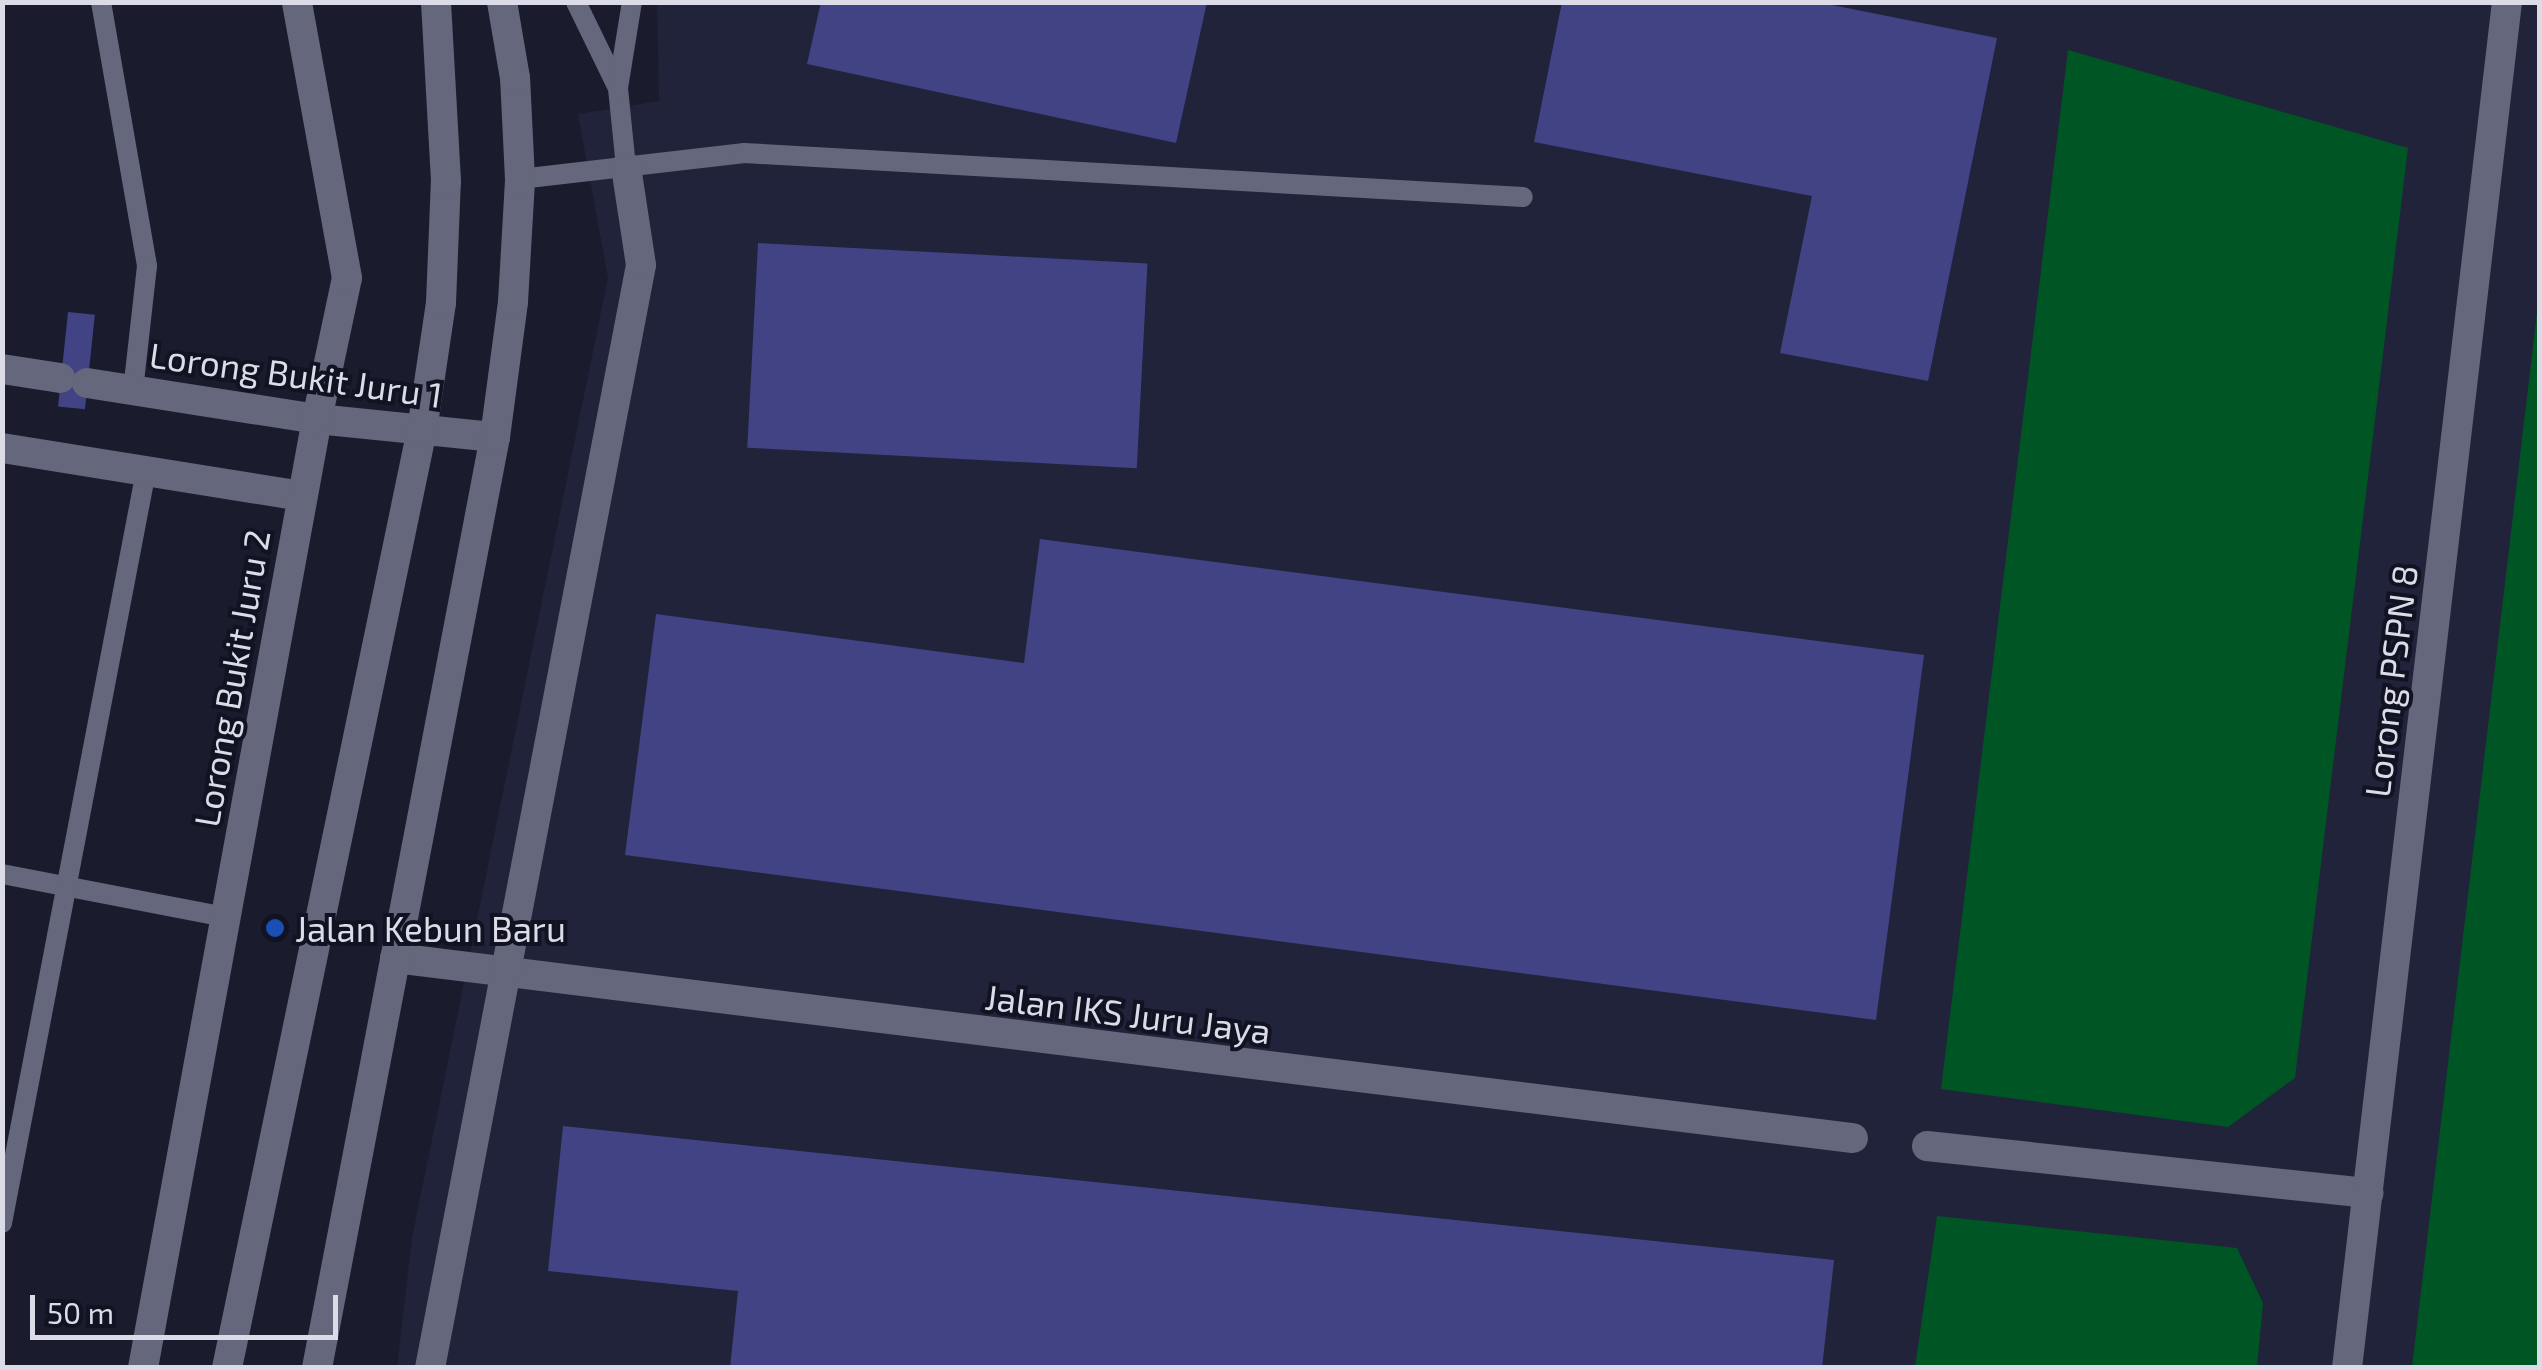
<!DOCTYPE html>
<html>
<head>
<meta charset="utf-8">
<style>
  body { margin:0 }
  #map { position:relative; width:2542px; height:1370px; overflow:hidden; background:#1a1c2d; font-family:"Exo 2",sans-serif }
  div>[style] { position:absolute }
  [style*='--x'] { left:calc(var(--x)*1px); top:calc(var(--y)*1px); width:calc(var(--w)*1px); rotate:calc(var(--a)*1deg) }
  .built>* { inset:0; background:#21233a }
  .forest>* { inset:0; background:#005524 }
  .building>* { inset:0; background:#414385; transform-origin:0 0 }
  .lane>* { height:20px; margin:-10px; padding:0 10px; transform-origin:10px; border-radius:10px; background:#65677c }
  .street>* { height:30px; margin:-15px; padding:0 15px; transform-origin:15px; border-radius:15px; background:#65677c }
  .secondary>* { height:30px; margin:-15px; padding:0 15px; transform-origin:15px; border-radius:15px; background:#65677c }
  .dots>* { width:28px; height:28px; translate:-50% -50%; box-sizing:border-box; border:5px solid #111323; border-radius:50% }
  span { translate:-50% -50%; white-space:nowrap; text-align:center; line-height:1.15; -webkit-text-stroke:8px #111323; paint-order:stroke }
  .street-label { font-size:35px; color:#dbdce8 }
  .poi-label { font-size:35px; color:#dbdce8 }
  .left { translate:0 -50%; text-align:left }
  .frame { position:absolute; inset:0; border:5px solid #dbdce8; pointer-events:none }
  .scale { position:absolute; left:30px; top:1295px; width:308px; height:45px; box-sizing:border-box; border:5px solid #dbdce8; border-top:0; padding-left:12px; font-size:30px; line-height:35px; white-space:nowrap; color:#dbdce8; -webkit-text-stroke:8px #111323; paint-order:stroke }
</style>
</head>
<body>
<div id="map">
  <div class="built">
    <i style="clip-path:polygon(657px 3px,2539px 3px,2539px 1367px,397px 1368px,412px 1238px,608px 278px,578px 114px,659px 101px)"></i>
  </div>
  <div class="forest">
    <i style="clip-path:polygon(2068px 50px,2408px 148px,2295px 1078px,2228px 1127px,1941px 1089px)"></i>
    <i style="clip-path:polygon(2539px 296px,2539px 1367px,2412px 1367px)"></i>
    <i style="clip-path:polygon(1937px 1216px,2237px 1248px,2263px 1303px,2257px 1367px,1915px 1367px)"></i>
  </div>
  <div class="building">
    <i style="clip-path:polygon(821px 2px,1207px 2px,1176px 143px,807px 64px)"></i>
    <i style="clip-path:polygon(1562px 2px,1817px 2px,1997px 38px,1928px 381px,1780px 353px,1812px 196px,1534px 142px)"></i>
    <i style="left:758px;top:243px;width:390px;height:205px;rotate:3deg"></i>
    <i style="left:68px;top:312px;width:27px;height:95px;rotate:6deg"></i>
    <i style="clip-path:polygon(1040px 539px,1924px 655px,1876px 1020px,625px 855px,656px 614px,1024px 663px)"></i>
    <i style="clip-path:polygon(563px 1126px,1834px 1260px,1822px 1368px,730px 1368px,738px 1291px,548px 1271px)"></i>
  </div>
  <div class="lane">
    <i style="--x:101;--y:2;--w:268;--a:80.1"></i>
    <i style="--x:147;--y:266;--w:125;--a:96.4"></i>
    <i style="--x:576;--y:2;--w:96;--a:64"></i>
    <i style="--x:626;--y:167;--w:79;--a:-95.8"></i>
    <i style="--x:618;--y:88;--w:87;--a:-80.8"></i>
    <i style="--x:520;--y:179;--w:226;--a:-6.6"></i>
    <i style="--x:744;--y:153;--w:780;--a:3.23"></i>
    <i style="--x:2;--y:874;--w:228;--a:10.9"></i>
    <i style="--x:2;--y:1223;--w:766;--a:-79.16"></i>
  </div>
  <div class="street">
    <i style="--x:2;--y:369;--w:59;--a:8.8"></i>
    <i style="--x:87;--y:383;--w:233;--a:8.9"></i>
    <i style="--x:317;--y:419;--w:179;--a:5.8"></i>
    <i style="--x:2;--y:448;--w:304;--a:9.1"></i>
    <i style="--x:395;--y:958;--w:1469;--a:7.04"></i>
    <i style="--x:1927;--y:1146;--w:444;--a:6.1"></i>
    <i style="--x:143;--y:1368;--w:965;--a:-79.61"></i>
    <i style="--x:317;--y:419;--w:144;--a:-78"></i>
    <i style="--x:347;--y:278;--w:280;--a:-100.3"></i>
    <i style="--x:430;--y:1368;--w:1123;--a:-79.17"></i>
    <i style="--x:641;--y:265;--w:99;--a:-98.7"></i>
    <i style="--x:2347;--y:1368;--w:1375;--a:-83.32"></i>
  </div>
  <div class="secondary">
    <i style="--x:227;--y:1368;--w:958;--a:-78.26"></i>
    <i style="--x:422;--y:430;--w:128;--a:-81.5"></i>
    <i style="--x:441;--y:303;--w:122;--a:-87.7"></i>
    <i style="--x:446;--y:181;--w:179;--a:-93.2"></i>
    <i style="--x:317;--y:1368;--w:948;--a:-79.18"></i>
    <i style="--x:495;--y:437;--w:136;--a:-82.4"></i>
    <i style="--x:513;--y:302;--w:123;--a:-86.7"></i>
    <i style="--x:520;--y:179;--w:101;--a:-92.8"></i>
    <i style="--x:515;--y:78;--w:77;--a:-99.7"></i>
  </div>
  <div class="dots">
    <i style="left:275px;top:928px;background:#1a4fb4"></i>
  </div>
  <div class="street-label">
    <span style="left:296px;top:374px;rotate:8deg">Lorong Bukit Juru 1</span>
    <span style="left:231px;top:678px;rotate:-80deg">Lorong Bukit Juru 2</span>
    <span style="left:2390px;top:681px;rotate:-83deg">Lorong PSPN 8</span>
    <span style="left:1128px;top:1013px;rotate:7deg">Jalan IKS Juru Jaya</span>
  </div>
  <div class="poi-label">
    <span class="left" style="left:295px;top:928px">Jalan Kebun Baru</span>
  </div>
  <div class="frame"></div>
  <div class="scale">50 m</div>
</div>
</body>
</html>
